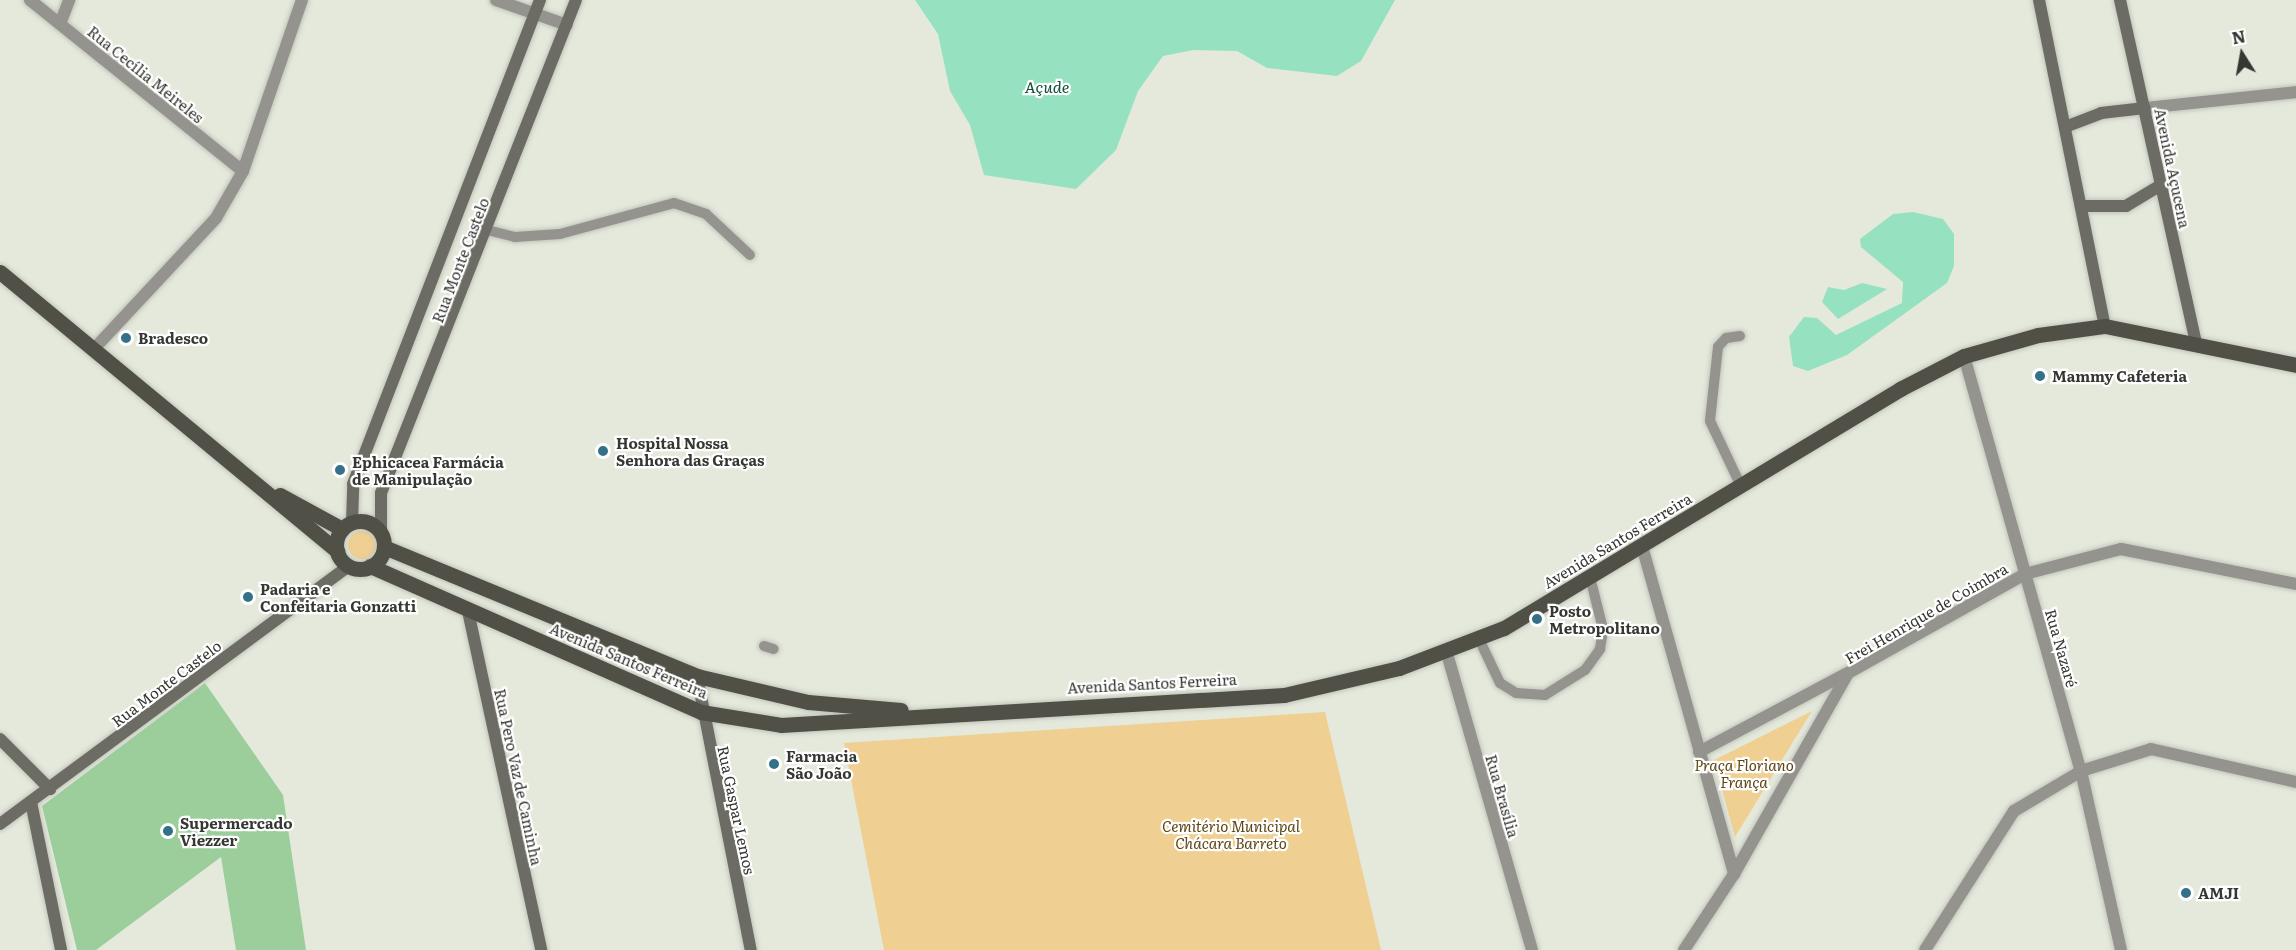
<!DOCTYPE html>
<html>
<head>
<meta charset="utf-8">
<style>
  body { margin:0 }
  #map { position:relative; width:2296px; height:950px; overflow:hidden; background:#e4e9dc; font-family:Literata,serif }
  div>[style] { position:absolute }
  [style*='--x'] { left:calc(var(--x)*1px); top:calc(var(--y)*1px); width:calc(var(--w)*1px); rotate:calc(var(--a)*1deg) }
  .green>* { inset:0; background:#efcf92 }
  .round { border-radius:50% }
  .water>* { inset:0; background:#96e2c0 }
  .building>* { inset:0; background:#9bce9b }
  .roads { filter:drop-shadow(0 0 2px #c1c5ba) drop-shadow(0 0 2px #c1c5ba) }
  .lane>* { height:10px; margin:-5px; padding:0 5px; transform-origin:5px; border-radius:5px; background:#94938e }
  .street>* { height:12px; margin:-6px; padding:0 6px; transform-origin:6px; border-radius:6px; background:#94938e }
  .secondary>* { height:12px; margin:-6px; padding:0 6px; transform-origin:6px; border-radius:6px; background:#6c6c64 }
  .primary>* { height:15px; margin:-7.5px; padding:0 7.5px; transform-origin:7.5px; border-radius:7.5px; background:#515047 }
  .primary>.ring { margin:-7.5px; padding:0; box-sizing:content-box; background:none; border:15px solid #515047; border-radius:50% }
  .dots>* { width:16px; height:16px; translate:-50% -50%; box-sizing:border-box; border:3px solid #fff; border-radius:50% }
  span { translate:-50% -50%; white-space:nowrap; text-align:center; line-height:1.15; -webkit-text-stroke:4.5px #fff; paint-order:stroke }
  .street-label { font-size:15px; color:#353732 }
  .poi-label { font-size:15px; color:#353732; font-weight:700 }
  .left { translate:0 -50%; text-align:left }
  .park-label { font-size:15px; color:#5d4716; font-style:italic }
  .water-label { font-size:16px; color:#13503a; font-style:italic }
  .north { position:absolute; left:2212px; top:24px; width:60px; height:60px; -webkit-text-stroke:4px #fff; paint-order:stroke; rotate:349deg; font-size:16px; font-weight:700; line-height:24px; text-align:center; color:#353732 }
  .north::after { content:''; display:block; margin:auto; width:21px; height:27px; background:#353732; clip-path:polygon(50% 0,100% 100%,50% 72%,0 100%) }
</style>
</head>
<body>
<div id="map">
  <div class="green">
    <i class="round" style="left:348px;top:531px;width:28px;height:28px"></i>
    <i style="clip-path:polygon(1812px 711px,1735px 837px,1714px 760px)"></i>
    <i style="clip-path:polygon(1325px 712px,1381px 950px,884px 950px,844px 743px)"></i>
  </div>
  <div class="water">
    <i style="clip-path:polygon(915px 0,1395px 0,1361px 61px,1337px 76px,1267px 68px,1237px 51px,1193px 50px,1163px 56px,1138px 91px,1116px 150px,1076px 189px,984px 175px,970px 125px,950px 91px,938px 34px)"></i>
    <i style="clip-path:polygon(1913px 212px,1943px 219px,1954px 234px,1954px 266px,1947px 283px,1847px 355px,1808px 371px,1793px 366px,1789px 337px,1804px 317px,1817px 318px,1836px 335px,1902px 303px,1903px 282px,1861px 247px,1860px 239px,1893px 214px)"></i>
    <i style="clip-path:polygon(1862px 283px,1887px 289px,1838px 319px,1822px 302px,1828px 287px,1844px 290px)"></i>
  </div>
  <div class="building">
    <i style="clip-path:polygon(205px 683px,283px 795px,306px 950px,236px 950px,221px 857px,96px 950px,77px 950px,42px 806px)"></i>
  </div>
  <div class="roads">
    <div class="lane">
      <i style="--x:487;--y:230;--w:29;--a:14"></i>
      <i style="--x:515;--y:237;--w:45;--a:-3.8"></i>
      <i style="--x:560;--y:234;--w:118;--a:-15.2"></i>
      <i style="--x:674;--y:203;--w:34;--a:19"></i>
      <i style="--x:706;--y:214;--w:60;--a:43"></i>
      <i style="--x:1740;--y:336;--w:14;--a:172"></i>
      <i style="--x:1726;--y:338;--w:12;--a:132"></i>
      <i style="--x:1718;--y:347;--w:74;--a:96.2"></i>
      <i style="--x:1710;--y:421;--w:72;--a:64.5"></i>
      <i style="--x:1479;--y:639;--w:49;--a:64.5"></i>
      <i style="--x:1500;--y:683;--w:19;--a:32"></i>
      <i style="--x:1516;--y:693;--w:29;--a:4"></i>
      <i style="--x:1545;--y:695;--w:47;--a:-32"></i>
      <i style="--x:1585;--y:670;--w:26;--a:-54"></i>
      <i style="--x:1600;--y:649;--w:20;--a:-81"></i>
      <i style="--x:1603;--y:629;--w:54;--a:-104"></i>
      <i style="--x:764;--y:646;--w:10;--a:17"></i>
    </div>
    <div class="street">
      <i style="--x:30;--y:0;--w:273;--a:38.8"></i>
      <i style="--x:496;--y:0;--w:75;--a:19.4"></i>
      <i style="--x:60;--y:24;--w:26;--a:-69"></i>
      <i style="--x:2145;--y:108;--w:152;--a:-6"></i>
      <i style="--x:93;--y:350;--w:180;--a:-47"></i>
      <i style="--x:216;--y:218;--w:54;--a:-60.1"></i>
      <i style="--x:243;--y:171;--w:181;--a:-71"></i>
      <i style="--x:1964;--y:356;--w:431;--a:74.3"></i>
      <i style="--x:2081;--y:771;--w:183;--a:77.4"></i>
      <i style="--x:1642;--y:546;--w:341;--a:74.3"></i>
      <i style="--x:1446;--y:650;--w:312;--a:74"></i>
      <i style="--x:1699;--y:752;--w:166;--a:-28"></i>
      <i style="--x:1684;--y:950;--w:91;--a:-56.7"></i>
      <i style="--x:1734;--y:874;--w:231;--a:-60.4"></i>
      <i style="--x:1848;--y:673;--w:203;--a:-29.2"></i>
      <i style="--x:2025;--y:574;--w:99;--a:-14.6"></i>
      <i style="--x:2121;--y:549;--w:178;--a:11.3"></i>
      <i style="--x:1925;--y:950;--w:165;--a:-57.4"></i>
      <i style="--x:2014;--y:811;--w:78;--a:-30.8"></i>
      <i style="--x:2081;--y:771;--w:73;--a:-17.4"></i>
      <i style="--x:2151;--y:749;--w:149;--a:12.8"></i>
    </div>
    <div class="secondary">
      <i style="--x:2039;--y:0;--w:333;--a:78.6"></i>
      <i style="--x:2120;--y:0;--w:351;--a:77.5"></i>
      <i style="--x:2065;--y:127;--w:39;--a:-21"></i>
      <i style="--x:2101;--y:113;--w:44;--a:-6.5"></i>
      <i style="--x:2081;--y:206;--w:45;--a:0"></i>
      <i style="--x:2126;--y:206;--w:41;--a:-31"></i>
      <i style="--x:352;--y:522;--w:38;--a:-88"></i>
      <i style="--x:353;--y:484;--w:519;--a:-68.88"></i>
      <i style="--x:381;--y:533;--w:40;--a:-90"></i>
      <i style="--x:381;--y:493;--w:530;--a:-68.42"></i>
      <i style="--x:468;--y:611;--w:347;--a:77.8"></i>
      <i style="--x:697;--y:676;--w:279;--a:78.9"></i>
      <i style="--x:0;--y:739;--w:71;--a:45"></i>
      <i style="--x:31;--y:802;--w:151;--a:78.5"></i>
      <i style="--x:0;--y:824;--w:434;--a:-36.5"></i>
    </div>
    <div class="primary">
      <i style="--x:0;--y:272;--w:438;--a:39.6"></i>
      <i style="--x:280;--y:495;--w:71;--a:28.7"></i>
      <i class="ring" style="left:336px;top:521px;width:33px;height:33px"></i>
      <i style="--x:384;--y:547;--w:339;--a:22.4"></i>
      <i style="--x:697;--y:676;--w:114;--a:13.2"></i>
      <i style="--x:808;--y:702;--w:93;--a:4.9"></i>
      <i style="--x:370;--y:566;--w:362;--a:23.8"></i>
      <i style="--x:701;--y:712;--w:81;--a:9.2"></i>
      <i style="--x:781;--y:725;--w:504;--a:-3.41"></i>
      <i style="--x:1284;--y:695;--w:118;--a:-13.2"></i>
      <i style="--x:1399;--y:668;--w:112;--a:-20.9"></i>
      <i style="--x:1504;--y:628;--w:463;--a:-31.1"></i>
      <i style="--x:1900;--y:389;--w:72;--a:-27.3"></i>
      <i style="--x:1964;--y:356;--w:77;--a:-15.8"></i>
      <i style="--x:2038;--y:335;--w:68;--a:-7.7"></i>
      <i style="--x:2105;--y:326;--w:195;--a:11.5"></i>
    </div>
  </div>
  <div class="dots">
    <i style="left:126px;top:338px;background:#347188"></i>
    <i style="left:2040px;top:376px;background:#347188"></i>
    <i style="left:603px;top:451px;background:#347188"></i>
    <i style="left:340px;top:470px;background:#347188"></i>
    <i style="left:248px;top:597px;background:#347188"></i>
    <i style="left:1537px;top:619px;background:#347188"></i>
    <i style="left:774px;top:764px;background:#347188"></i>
    <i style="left:168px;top:831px;background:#347188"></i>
    <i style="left:2186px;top:893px;background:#347188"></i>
  </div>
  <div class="street-label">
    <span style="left:146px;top:74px;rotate:39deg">Rua Cecília Meireles</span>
    <span style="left:2173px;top:168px;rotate:78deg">Avenida Açucena</span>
    <span style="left:460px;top:260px;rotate:-69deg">Rua Monte Castelo</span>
    <span style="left:1617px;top:540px;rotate:-31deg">Avenida Santos Ferreira</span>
    <span style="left:1926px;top:613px;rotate:-30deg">Frei Henrique de Coimbra</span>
    <span style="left:2062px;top:648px;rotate:74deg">Rua Nazaré</span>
    <span style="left:629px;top:660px;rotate:23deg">Avenida Santos Ferreira</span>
    <span style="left:166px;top:683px;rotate:-37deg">Rua Monte Castelo</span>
    <span style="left:1152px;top:683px;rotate:-3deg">Avenida Santos Ferreira</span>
    <span style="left:519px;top:777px;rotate:78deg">Rua Pero Vaz de Caminha</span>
    <span style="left:1503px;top:796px;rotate:74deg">Rua Brasília</span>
    <span style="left:737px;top:810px;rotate:78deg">Rua Gaspar Lemos</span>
  </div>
  <div class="poi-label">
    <span class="left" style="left:138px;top:338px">Bradesco</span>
    <span class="left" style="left:2052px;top:376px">Mammy Cafeteria</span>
    <span class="left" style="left:616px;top:451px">Hospital Nossa<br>Senhora das Graças</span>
    <span class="left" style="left:352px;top:470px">Ephicacea Farmácia<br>de Manipulação</span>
    <span class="left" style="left:260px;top:597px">Padaria e<br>Confeitaria Gonzatti</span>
    <span class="left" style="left:1549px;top:619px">Posto<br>Metropolitano</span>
    <span class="left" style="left:786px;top:764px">Farmacia<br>São João</span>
    <span class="left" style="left:180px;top:831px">Supermercado<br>Viezzer</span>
    <span class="left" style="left:2198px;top:893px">AMJI</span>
  </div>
  <div class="park-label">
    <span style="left:1744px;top:773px">Praça Floriano<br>França</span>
    <span style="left:1231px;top:834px">Cemitério Municipal<br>Chácara Barreto</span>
  </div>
  <div class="water-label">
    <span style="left:1047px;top:86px">Açude</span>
  </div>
  <div class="north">N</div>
</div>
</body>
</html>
